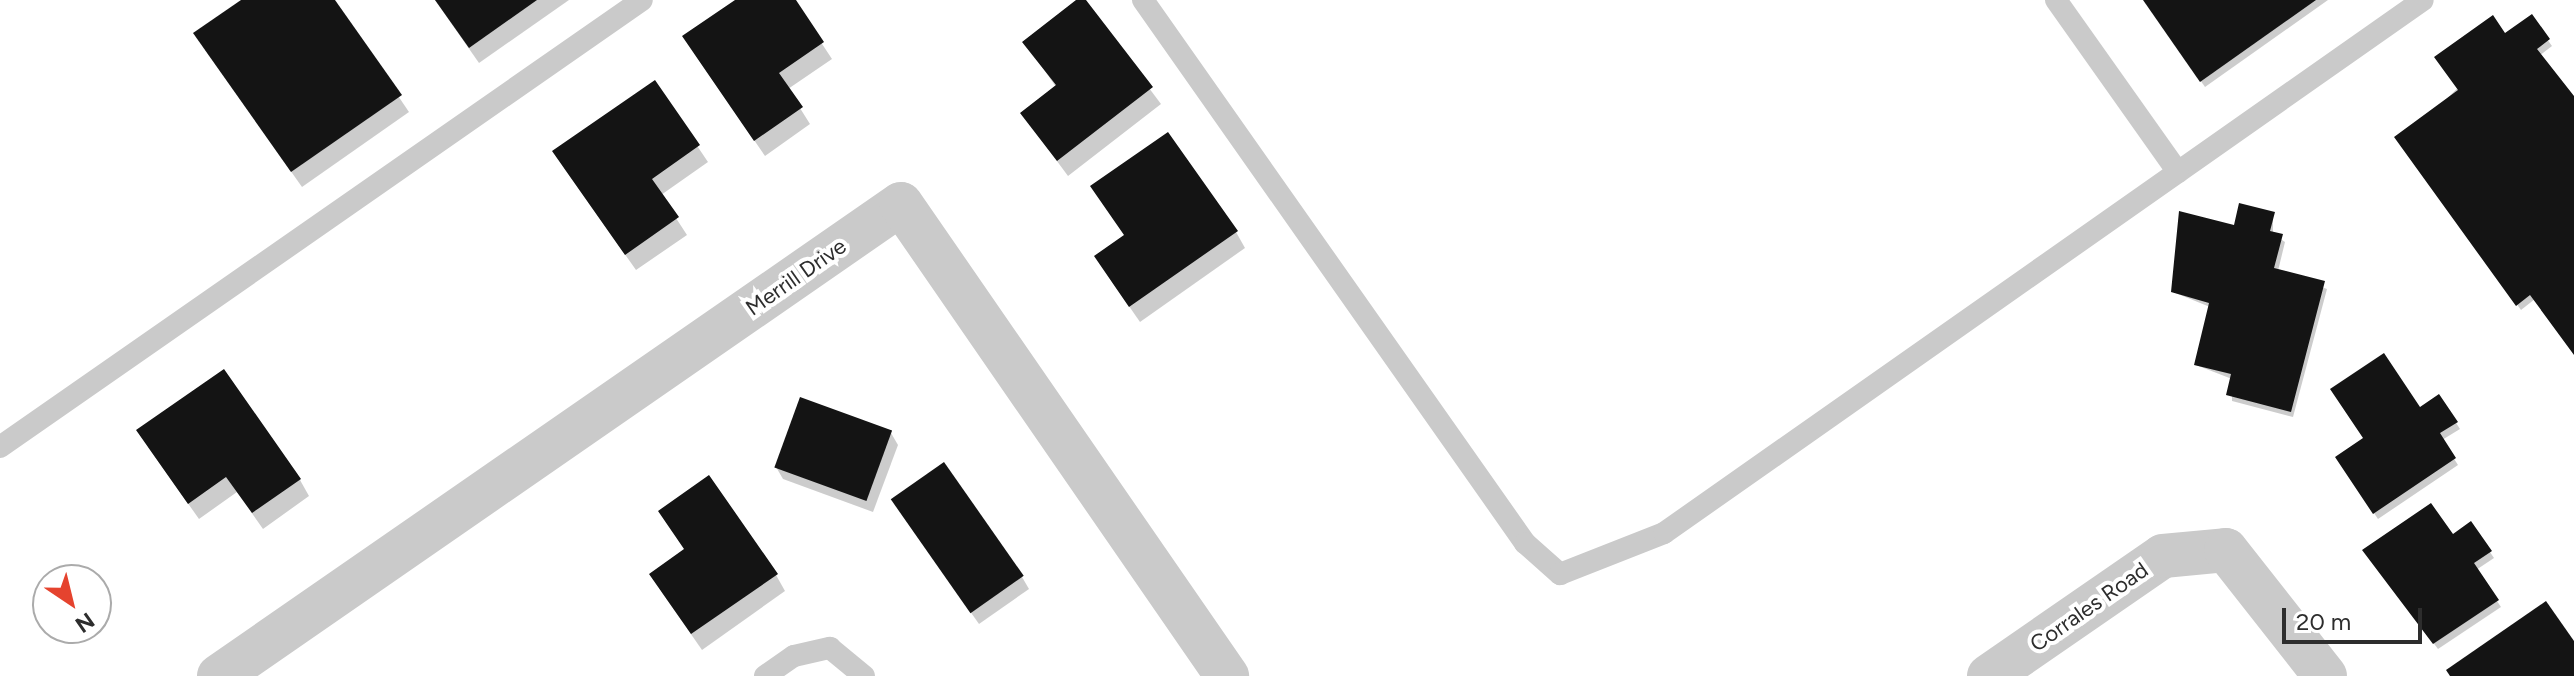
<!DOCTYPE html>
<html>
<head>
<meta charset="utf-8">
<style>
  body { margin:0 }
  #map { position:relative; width:2574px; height:676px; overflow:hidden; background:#fff; font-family:Figtree,sans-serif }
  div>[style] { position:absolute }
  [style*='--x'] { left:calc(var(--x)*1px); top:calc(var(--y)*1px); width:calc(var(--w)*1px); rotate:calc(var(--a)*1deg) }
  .shadow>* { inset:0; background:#0003 }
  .building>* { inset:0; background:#141414; transform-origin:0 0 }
  .service>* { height:22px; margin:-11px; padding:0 11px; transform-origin:11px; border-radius:11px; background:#cacaca }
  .minor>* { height:44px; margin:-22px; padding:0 22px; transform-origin:22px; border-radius:22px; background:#cacaca }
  span { translate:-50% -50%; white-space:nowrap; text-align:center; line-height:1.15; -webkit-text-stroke:8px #fff; paint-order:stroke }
  .street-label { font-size:22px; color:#2d2d2d }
  .north { position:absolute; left:32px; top:564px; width:80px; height:80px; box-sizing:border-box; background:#fff; border:2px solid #ababab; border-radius:50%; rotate:145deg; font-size:22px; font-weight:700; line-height:32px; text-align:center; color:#2d2d2d }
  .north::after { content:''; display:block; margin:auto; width:28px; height:36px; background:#e5432e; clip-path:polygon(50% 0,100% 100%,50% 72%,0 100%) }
  .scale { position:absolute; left:2282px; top:608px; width:140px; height:36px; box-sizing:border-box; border:4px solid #2d2d2d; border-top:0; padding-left:10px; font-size:24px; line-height:28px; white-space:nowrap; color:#2d2d2d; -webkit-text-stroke:6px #fff; paint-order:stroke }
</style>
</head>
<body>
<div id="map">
  <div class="shadow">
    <i style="clip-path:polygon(244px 0,333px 0,409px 112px,302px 187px,205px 50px)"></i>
    <i style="clip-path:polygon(435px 0,569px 0,479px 63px)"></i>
    <i style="clip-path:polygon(739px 0,793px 0,832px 59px,788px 89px,810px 124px,765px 156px,694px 53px)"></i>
    <i style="clip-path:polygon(1083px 0,1161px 104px,1068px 176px,1022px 114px,1056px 87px,1025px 42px)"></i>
    <i style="clip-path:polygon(2144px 0,2328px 0,2205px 87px)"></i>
    <i style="clip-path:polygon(2531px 17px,2552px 46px,2539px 56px,2574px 98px,2574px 353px,2535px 299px,2521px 310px,2400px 144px)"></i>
    <i style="clip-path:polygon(654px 82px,708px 162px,661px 195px,687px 235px,636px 270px,564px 168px)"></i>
    <i style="clip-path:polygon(2181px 213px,2236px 228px,2273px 214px,2273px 234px,2285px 242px,2278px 271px,2327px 289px,2293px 417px,2232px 401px,2232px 379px,2196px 365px,2210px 307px,2173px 292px)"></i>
    <i style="clip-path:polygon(1236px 232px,1245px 248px,1140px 322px,1106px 273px)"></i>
    <i style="clip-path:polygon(2439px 396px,2460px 429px,2442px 440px,2458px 465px,2378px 519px,2341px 464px)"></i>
    <i style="clip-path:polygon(891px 433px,898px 445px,873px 512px,783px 479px,776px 467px)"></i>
    <i style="clip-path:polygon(148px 447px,300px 480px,309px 496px,263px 529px,237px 492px,199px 519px)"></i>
    <i style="clip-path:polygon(900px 512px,1022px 577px,1029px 589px,979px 624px)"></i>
    <i style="clip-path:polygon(2471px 524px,2494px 558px,2476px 570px,2501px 607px,2438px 649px,2368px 556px,2452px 537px)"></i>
    <i style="clip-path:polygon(776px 575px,785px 591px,702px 650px,661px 591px)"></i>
  </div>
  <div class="building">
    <i style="clip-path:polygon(241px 0,335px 0,402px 95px,291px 172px,193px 33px)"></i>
    <i style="clip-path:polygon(435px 0,537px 0,469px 48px)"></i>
    <i style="clip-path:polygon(735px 0,796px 0,824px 42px,779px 73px,803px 107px,754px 141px,682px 36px)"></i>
    <i style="clip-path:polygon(1076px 0,1086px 0,1153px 87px,1057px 161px,1020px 113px,1056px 85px,1022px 42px)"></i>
    <i style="clip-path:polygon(2143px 0,2316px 0,2200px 82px)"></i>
    <i style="clip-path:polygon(2532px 14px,2550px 39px,2537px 49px,2574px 96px,2574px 355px,2530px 295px,2516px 306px,2394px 137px,2458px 90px,2434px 57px,2493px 15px,2505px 33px)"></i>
    <i style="clip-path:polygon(655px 80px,700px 145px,652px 179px,679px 217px,625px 255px,552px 151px)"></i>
    <i style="clip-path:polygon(1168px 132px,1238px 231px,1129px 307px,1094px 256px,1124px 235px,1090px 186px)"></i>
    <i style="clip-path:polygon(2239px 203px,2275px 212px,2270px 231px,2283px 234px,2274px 268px,2325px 281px,2291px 412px,2226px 395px,2231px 374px,2194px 365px,2209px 303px,2171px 292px,2179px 211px,2234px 225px)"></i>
    <i style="clip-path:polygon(2384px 353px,2420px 407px,2439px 394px,2458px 422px,2440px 433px,2456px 458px,2373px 514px,2335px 457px,2363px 438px,2330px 389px)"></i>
    <i style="clip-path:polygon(224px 369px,301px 479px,252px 513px,226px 477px,188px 504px,136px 430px)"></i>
    <i style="left:800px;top:397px;width:98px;height:75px;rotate:20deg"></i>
    <i style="left:944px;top:462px;width:139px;height:65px;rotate:55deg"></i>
    <i style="clip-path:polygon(709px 475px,778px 574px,691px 634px,649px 574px,684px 549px,658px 511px)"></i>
    <i style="clip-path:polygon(2431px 503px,2453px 534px,2471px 521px,2492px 551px,2474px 563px,2499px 600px,2433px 644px,2362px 550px)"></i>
    <i style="clip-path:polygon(2546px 601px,2574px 641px,2574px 676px,2450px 676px,2446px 670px)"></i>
  </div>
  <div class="service">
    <i style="--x:1143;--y:0;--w:664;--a:54.87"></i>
    <i style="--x:1525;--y:543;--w:47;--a:41.5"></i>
    <i style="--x:1560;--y:574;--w:112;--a:-21.5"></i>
    <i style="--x:1664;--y:533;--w:927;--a:-35.08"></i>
    <i style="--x:2056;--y:0;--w:211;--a:54.7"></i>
    <i style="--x:0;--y:447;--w:782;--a:-34.85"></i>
    <i style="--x:765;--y:676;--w:35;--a:-35"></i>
    <i style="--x:794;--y:656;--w:37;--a:-13"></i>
    <i style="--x:830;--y:648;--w:44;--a:39.5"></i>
  </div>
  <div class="minor">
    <i style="--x:219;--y:676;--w:829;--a:-34.69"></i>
    <i style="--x:901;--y:204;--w:574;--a:55.37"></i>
    <i style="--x:1989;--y:676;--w:211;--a:-34.6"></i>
    <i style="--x:2163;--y:556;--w:63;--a:-5.4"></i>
    <i style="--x:2226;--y:550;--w:160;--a:51.8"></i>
  </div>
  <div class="street-label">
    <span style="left:796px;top:277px;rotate:-35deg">Merrill Drive</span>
    <span style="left:2089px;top:607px;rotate:-35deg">Corrales Road</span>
  </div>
  <div class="north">N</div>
  <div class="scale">20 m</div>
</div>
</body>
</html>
